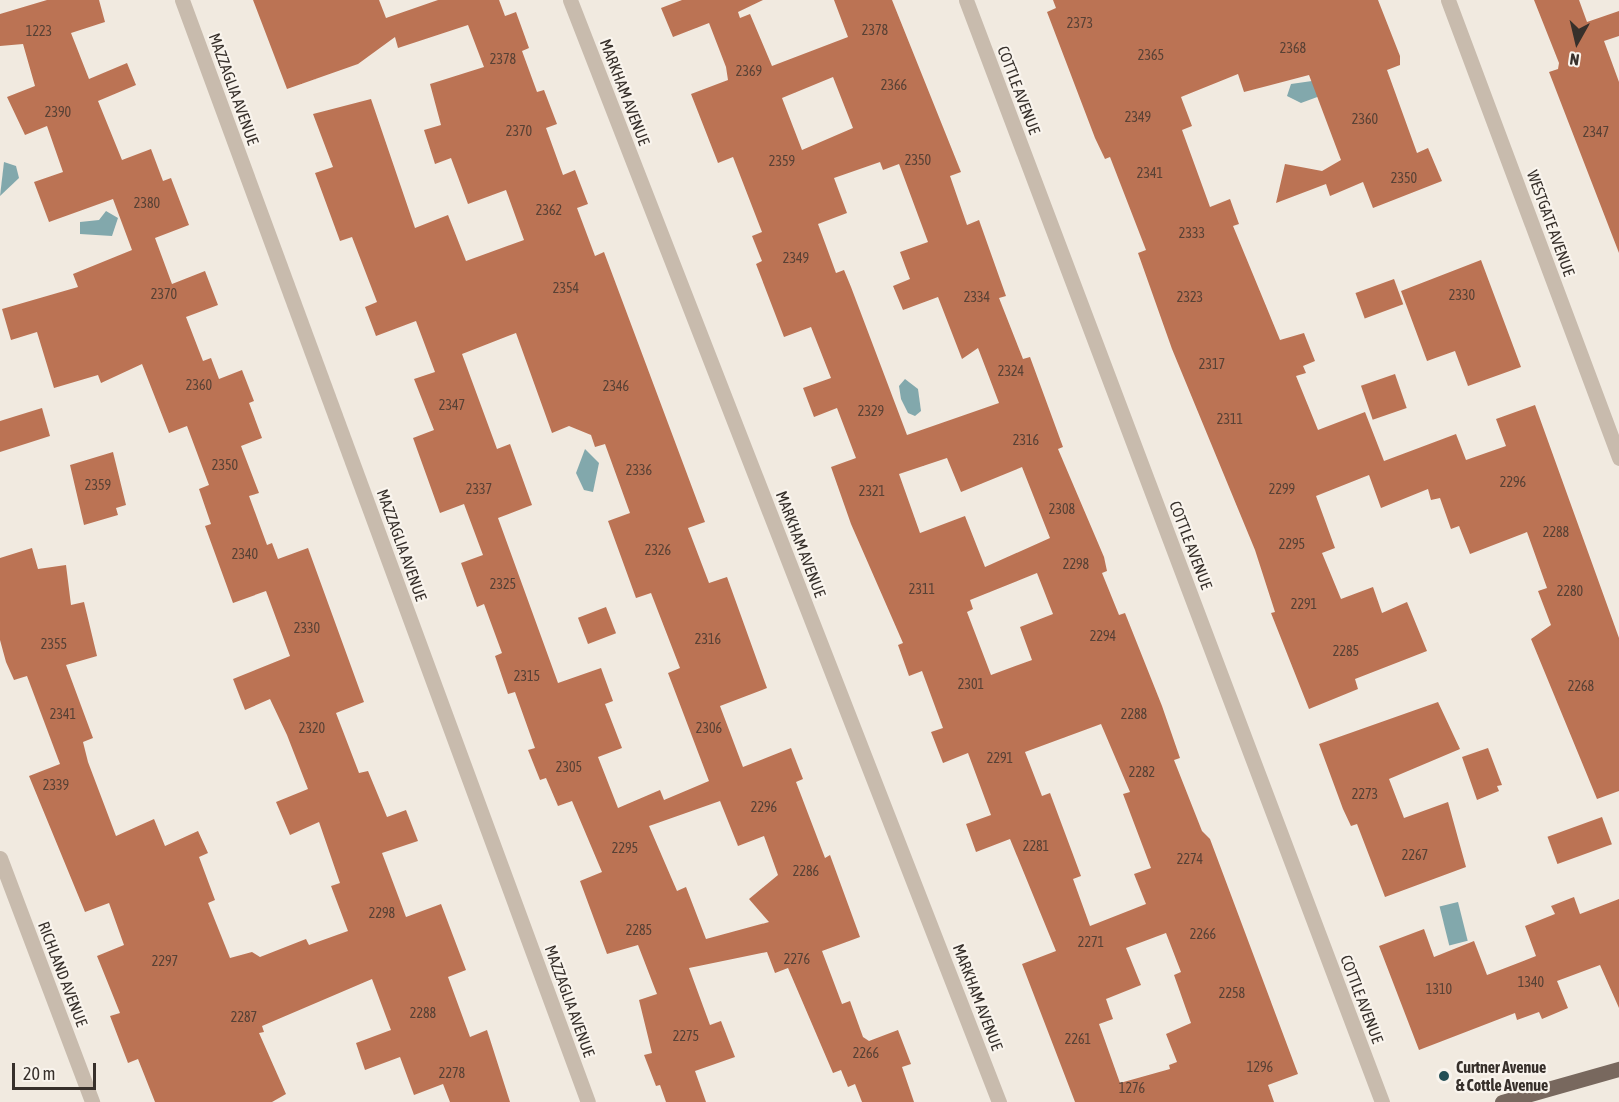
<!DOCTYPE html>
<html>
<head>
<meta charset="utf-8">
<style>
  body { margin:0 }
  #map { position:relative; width:1619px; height:1102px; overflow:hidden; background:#f1eae0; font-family:"Asap Condensed",sans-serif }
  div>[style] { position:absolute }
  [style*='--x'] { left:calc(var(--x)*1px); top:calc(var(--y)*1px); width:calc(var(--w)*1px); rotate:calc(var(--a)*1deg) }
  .water>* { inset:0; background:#82a8ac; transform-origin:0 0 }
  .building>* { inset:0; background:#bb7354; transform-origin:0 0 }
  .minor>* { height:15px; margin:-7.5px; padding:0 7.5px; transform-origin:7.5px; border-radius:7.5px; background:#c8bbad }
  .major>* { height:15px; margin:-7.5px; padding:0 7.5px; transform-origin:7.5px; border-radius:7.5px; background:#78685e }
  .dots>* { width:16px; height:16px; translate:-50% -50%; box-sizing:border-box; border:3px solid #f9f4ed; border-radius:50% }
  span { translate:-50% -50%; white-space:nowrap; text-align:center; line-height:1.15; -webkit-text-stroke:4.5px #f9f4ed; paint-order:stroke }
  .number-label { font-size:14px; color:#584135 }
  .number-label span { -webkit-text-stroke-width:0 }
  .street-label { font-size:16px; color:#37302b }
  .poi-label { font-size:16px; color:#37302b; font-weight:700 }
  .left { translate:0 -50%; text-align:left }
  .north { position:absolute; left:1547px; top:12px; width:60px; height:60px; -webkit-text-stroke:4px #f9f4ed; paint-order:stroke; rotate:188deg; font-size:16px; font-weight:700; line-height:24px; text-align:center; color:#37302b }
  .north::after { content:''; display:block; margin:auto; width:21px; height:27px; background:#37302b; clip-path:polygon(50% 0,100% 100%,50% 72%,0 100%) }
  .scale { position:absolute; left:12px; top:1063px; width:84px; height:27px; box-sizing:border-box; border:3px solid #37302b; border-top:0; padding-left:8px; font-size:18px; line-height:21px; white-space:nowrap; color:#37302b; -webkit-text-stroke:4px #f9f4ed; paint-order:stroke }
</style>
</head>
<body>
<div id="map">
  <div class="water">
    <i style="clip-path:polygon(1312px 81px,1320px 96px,1301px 103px,1287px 96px,1291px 84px)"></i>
    <i style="clip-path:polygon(4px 162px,16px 166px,19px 178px,0 196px)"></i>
    <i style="clip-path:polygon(106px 211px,118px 218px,112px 236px,80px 234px,80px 222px,99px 220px)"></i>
    <i style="clip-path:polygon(905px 379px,918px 389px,921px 411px,915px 416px,908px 413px,901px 399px,899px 386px)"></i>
    <i style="clip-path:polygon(585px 449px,599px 463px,593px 492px,584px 490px,576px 473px)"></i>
    <i style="left:1458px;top:902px;width:40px;height:19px;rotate:76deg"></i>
  </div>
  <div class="building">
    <i style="clip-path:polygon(47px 0,99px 0,105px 22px,71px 33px,89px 79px,127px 63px,136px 85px,98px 101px,122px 160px,151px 149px,163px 181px,171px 178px,189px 225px,155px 238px,172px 284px,205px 271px,218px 305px,186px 317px,203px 361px,211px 358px,219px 379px,242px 370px,254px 401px,249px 403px,262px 438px,241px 446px,259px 493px,249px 496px,267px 545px,272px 543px,278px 559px,308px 548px,364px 702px,336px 713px,359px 773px,368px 771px,387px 817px,406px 810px,418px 841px,382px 853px,406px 917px,441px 904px,466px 970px,448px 977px,470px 1037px,487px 1030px,510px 1102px,450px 1102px,443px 1084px,414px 1095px,400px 1057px,365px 1070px,356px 1043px,391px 1030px,372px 979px,262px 1026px,264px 1032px,259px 1033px,286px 1094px,272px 1102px,155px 1102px,138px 1059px,128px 1063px,110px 1016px,120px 1013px,97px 956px,124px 945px,109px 903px,85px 912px,29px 776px,60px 764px,27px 676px,14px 680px,6px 662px,0 640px,0 558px,32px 548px,38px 569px,66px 565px,71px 605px,84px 602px,97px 656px,66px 665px,93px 738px,83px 742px,88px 762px,116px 836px,154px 819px,165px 846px,198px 831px,208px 853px,199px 857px,215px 900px,208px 903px,230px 958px,252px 952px,260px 957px,306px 939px,309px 945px,348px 931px,331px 886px,340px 883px,319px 822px,290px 835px,276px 802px,308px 789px,287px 735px,270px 699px,245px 710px,233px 679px,290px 656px,266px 591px,233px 603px,205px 526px,211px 524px,199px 489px,209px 485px,187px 426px,169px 433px,142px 364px,101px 383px,98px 375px,54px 388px,37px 332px,11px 340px,2px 309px,78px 287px,73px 274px,132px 250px,113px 199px,49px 222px,34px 182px,63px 172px,47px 126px,25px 135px,7px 97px,35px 86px,23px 44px,0 46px,0 14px)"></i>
    <i style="clip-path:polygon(evenodd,253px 0,379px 0,386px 18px,438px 0,499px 0,505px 16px,516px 12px,529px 48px,522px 51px,537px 92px,544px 90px,557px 124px,546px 128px,563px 175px,575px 170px,588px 204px,577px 208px,595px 256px,604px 252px,705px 522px,688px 528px,709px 583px,727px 577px,767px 688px,720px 706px,743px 767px,791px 748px,803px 779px,796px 782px,825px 858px,830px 855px,860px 937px,822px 951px,842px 1004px,850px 1001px,863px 1037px,869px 1041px,898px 1030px,911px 1064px,902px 1067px,914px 1102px,862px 1102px,855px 1084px,848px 1087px,841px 1070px,833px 1073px,788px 968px,775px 973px,767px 952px,689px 968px,710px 1025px,721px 1021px,735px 1057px,695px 1071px,706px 1102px,666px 1102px,660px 1085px,656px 1086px,644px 1055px,652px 1053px,639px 1000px,657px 994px,638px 945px,607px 954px,580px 881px,602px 872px,572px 801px,558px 806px,546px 778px,540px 780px,528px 750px,535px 748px,515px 692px,508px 694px,495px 656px,502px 653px,484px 604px,477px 607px,461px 563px,483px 555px,464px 504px,440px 513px,413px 438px,434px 430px,414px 379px,435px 372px,416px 321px,376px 336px,365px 307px,377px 302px,352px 237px,340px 241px,315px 173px,333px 167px,313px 114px,371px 99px,415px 228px,448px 215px,466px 261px,524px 240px,506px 190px,468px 204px,451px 158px,435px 164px,424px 130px,441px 125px,430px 84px,484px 67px,468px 25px,398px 48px,395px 37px,358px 64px,287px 89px,253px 0,516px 333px,552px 433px,569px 426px,591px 435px,595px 447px,605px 444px,630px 513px,608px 521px,636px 598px,651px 593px,680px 668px,668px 673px,709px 781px,664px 800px,660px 790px,618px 808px,598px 757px,622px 748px,605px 704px,613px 701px,601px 668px,558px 683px,498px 518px,532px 505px,510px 444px,497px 449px,462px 354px,516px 333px,253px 0,720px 801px,738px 846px,764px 836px,778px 875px,749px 899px,769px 922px,706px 939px,686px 887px,677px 891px,649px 826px,720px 801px)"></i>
    <i style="clip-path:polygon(evenodd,682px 0,763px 0,738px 12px,740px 18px,750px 14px,772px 66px,848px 37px,834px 0,892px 0,961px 172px,950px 176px,967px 225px,979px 220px,1006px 296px,999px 298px,1023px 359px,1030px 357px,1063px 447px,1058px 449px,1104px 557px,1107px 571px,1102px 573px,1119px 615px,1125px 613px,1162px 706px,1180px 758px,1174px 760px,1202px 831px,1210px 839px,1298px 1074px,1268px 1085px,1274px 1102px,1075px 1102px,1022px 964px,1056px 951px,1010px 839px,976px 852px,966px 824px,991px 815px,968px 753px,943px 763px,931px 732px,943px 728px,922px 671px,909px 676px,898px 645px,903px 643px,851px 524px,831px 467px,856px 458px,837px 408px,814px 417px,803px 388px,831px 378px,811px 327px,784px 337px,756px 264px,762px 261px,752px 236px,762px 232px,733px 157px,718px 163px,691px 94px,728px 80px,726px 67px,709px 23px,673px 37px,661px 8px,682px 0,833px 77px,853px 128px,802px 150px,782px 98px,833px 77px,682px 0,880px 162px,883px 170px,899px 164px,928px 242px,900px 252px,910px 279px,893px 286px,903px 310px,938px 297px,962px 359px,978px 348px,999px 403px,907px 435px,851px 287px,844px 270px,836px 273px,818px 224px,847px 213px,834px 178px,880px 162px,682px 0,947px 458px,961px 492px,1022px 467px,1050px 538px,985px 567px,965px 516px,920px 533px,899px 474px,947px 458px,682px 0,1037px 573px,1053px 614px,1020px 627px,1032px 660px,991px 675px,967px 612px,973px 609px,970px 600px,1037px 573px,682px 0,1101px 724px,1130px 792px,1123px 794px,1151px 868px,1134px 874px,1146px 904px,1090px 926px,1073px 879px,1081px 876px,1050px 793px,1042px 796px,1025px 752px,1101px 724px,682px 0,1166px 933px,1181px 972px,1174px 975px,1191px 1023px,1166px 1034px,1177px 1062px,1169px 1065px,1170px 1069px,1120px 1083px,1099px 1024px,1113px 1019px,1106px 999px,1141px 985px,1126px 948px,1166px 933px)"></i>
    <i style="clip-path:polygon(1053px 0,1378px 0,1400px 56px,1400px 65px,1387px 70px,1417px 153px,1428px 148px,1442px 181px,1373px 208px,1363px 182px,1330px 196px,1326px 184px,1276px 203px,1285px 164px,1322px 171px,1341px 160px,1309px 75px,1244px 92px,1238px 74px,1181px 97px,1192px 126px,1182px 130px,1210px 207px,1230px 199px,1239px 224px,1233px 226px,1280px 340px,1304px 333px,1315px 361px,1303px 366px,1306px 373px,1296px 376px,1318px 430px,1365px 412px,1384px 461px,1456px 434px,1466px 460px,1506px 446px,1496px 419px,1535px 405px,1619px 638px,1619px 791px,1597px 799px,1531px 639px,1551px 625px,1538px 591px,1547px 588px,1527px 532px,1470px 554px,1459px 526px,1451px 529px,1440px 498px,1431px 500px,1428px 489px,1381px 508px,1369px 475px,1316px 496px,1335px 548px,1322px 553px,1341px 599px,1373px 587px,1382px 613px,1407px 602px,1427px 651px,1355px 679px,1358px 689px,1309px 709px,1271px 613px,1275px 612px,1255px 550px,1172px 349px,1138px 253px,1146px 250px,1110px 157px,1105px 159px,1095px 138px,1047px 12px,1056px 8px)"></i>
    <i style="clip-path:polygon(1534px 0,1579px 0,1587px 22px,1619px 11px,1619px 36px,1604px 41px,1619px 82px,1619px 253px,1549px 72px,1558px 69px,1559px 63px)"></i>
    <i style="clip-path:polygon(1481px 260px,1521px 367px,1468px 386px,1455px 351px,1427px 361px,1401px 291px)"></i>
    <i style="left:1394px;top:279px;width:27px;height:41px;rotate:70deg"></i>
    <i style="left:1395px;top:374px;width:36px;height:36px;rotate:71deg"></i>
    <i style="clip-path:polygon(42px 408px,50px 436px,0 452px,0 421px)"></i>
    <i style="clip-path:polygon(113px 452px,126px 505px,116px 508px,118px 515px,84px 525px,70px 465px)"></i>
    <i style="left:606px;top:607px;width:28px;height:30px;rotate:69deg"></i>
    <i style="clip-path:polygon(1438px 702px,1460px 749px,1389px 779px,1404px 818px,1448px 802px,1466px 867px,1385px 897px,1357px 824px,1351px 826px,1343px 809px,1319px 744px)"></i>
    <i style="clip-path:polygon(1488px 748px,1502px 785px,1497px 786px,1499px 791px,1477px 800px,1462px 757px)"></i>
    <i style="left:1602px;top:817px;width:29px;height:58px;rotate:70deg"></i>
    <i style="clip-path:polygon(1574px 897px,1580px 914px,1619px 899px,1619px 1008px,1600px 965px,1557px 981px,1568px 1008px,1542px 1019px,1539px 1012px,1517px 1020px,1515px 1013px,1419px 1050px,1379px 946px,1424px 929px,1434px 957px,1474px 941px,1487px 975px,1536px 956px,1525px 926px,1555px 914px,1551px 906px)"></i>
  </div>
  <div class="minor">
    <i style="--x:182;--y:0;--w:1174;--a:69.78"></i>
    <i style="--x:570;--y:0;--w:1183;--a:68.73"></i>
    <i style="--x:966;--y:0;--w:1178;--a:69.32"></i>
    <i style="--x:1448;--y:0;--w:489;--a:69.5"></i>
    <i style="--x:0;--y:858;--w:261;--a:69.3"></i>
  </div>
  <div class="major">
    <i style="--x:1502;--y:1102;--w:122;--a:-15.8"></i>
  </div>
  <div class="dots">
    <i style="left:1444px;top:1076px;background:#244f55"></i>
  </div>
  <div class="number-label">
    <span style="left:1080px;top:23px">2373</span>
    <span style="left:875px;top:30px">2378</span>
    <span style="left:39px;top:31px">1223</span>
    <span style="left:1293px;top:48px">2368</span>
    <span style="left:1151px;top:55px">2365</span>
    <span style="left:503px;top:59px">2378</span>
    <span style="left:749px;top:71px">2369</span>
    <span style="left:894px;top:85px">2366</span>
    <span style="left:58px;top:112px">2390</span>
    <span style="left:1138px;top:117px">2349</span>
    <span style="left:1365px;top:119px">2360</span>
    <span style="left:519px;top:131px">2370</span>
    <span style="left:1596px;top:132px">2347</span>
    <span style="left:918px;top:160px">2350</span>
    <span style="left:782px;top:161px">2359</span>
    <span style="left:1150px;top:173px">2341</span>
    <span style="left:1404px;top:178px">2350</span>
    <span style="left:147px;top:203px">2380</span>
    <span style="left:549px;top:210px">2362</span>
    <span style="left:1192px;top:233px">2333</span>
    <span style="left:796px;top:258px">2349</span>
    <span style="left:566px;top:288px">2354</span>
    <span style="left:164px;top:294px">2370</span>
    <span style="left:1462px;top:295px">2330</span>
    <span style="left:977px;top:297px">2334</span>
    <span style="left:1190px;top:297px">2323</span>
    <span style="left:1212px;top:364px">2317</span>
    <span style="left:1011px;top:371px">2324</span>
    <span style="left:199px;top:385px">2360</span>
    <span style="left:616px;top:386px">2346</span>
    <span style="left:452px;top:405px">2347</span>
    <span style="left:871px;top:411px">2329</span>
    <span style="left:1230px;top:419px">2311</span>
    <span style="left:1026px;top:440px">2316</span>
    <span style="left:225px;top:465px">2350</span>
    <span style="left:639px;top:470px">2336</span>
    <span style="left:1513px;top:482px">2296</span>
    <span style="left:98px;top:485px">2359</span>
    <span style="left:479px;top:489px">2337</span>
    <span style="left:1282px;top:489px">2299</span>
    <span style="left:872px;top:491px">2321</span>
    <span style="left:1062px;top:509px">2308</span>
    <span style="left:1556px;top:532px">2288</span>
    <span style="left:1292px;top:544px">2295</span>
    <span style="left:658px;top:550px">2326</span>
    <span style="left:245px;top:554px">2340</span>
    <span style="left:1076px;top:564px">2298</span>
    <span style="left:503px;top:584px">2325</span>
    <span style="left:922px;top:589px">2311</span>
    <span style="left:1570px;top:591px">2280</span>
    <span style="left:1304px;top:604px">2291</span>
    <span style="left:307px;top:628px">2330</span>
    <span style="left:1103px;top:636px">2294</span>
    <span style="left:708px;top:639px">2316</span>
    <span style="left:54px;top:644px">2355</span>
    <span style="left:1346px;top:651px">2285</span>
    <span style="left:527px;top:676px">2315</span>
    <span style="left:971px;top:684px">2301</span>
    <span style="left:1581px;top:686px">2268</span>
    <span style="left:63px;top:714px">2341</span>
    <span style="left:1134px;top:714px">2288</span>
    <span style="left:312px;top:728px">2320</span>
    <span style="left:709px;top:728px">2306</span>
    <span style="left:1000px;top:758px">2291</span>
    <span style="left:569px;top:767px">2305</span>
    <span style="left:1142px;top:772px">2282</span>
    <span style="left:56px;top:785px">2339</span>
    <span style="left:1365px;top:794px">2273</span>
    <span style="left:764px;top:807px">2296</span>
    <span style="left:1036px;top:846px">2281</span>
    <span style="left:625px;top:848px">2295</span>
    <span style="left:1415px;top:855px">2267</span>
    <span style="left:1190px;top:859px">2274</span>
    <span style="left:806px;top:871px">2286</span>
    <span style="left:382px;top:913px">2298</span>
    <span style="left:639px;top:930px">2285</span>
    <span style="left:1203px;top:934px">2266</span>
    <span style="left:1091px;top:942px">2271</span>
    <span style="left:797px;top:959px">2276</span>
    <span style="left:165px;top:961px">2297</span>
    <span style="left:1531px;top:982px">1340</span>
    <span style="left:1439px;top:989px">1310</span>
    <span style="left:1232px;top:993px">2258</span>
    <span style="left:423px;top:1013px">2288</span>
    <span style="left:244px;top:1017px">2287</span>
    <span style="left:686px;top:1036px">2275</span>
    <span style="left:1078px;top:1039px">2261</span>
    <span style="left:866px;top:1053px">2266</span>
    <span style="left:1260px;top:1067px">1296</span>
    <span style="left:452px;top:1073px">2278</span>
    <span style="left:1132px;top:1088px">1276</span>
  </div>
  <div class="street-label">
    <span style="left:234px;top:89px;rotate:70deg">MAZZAGLIA AVENUE</span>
    <span style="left:1019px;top:90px;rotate:69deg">COTTLE AVENUE</span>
    <span style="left:625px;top:92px;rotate:69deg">MARKHAM AVENUE</span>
    <span style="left:1551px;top:223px;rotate:70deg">WESTGATE AVENUE</span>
    <span style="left:801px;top:544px;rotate:69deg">MARKHAM AVENUE</span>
    <span style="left:402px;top:545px;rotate:70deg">MAZZAGLIA AVENUE</span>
    <span style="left:1191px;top:545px;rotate:69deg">COTTLE AVENUE</span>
    <span style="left:63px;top:974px;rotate:69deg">RICHLAND AVENUE</span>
    <span style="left:978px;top:997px;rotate:69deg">MARKHAM AVENUE</span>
    <span style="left:1362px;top:999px;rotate:69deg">COTTLE AVENUE</span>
    <span style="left:570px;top:1001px;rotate:70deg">MAZZAGLIA AVENUE</span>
  </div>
  <div class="poi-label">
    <span class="left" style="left:1456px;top:1076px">Curtner Avenue<br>&amp; Cottle Avenue</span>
  </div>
  <div class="north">N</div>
  <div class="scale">20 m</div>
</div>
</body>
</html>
